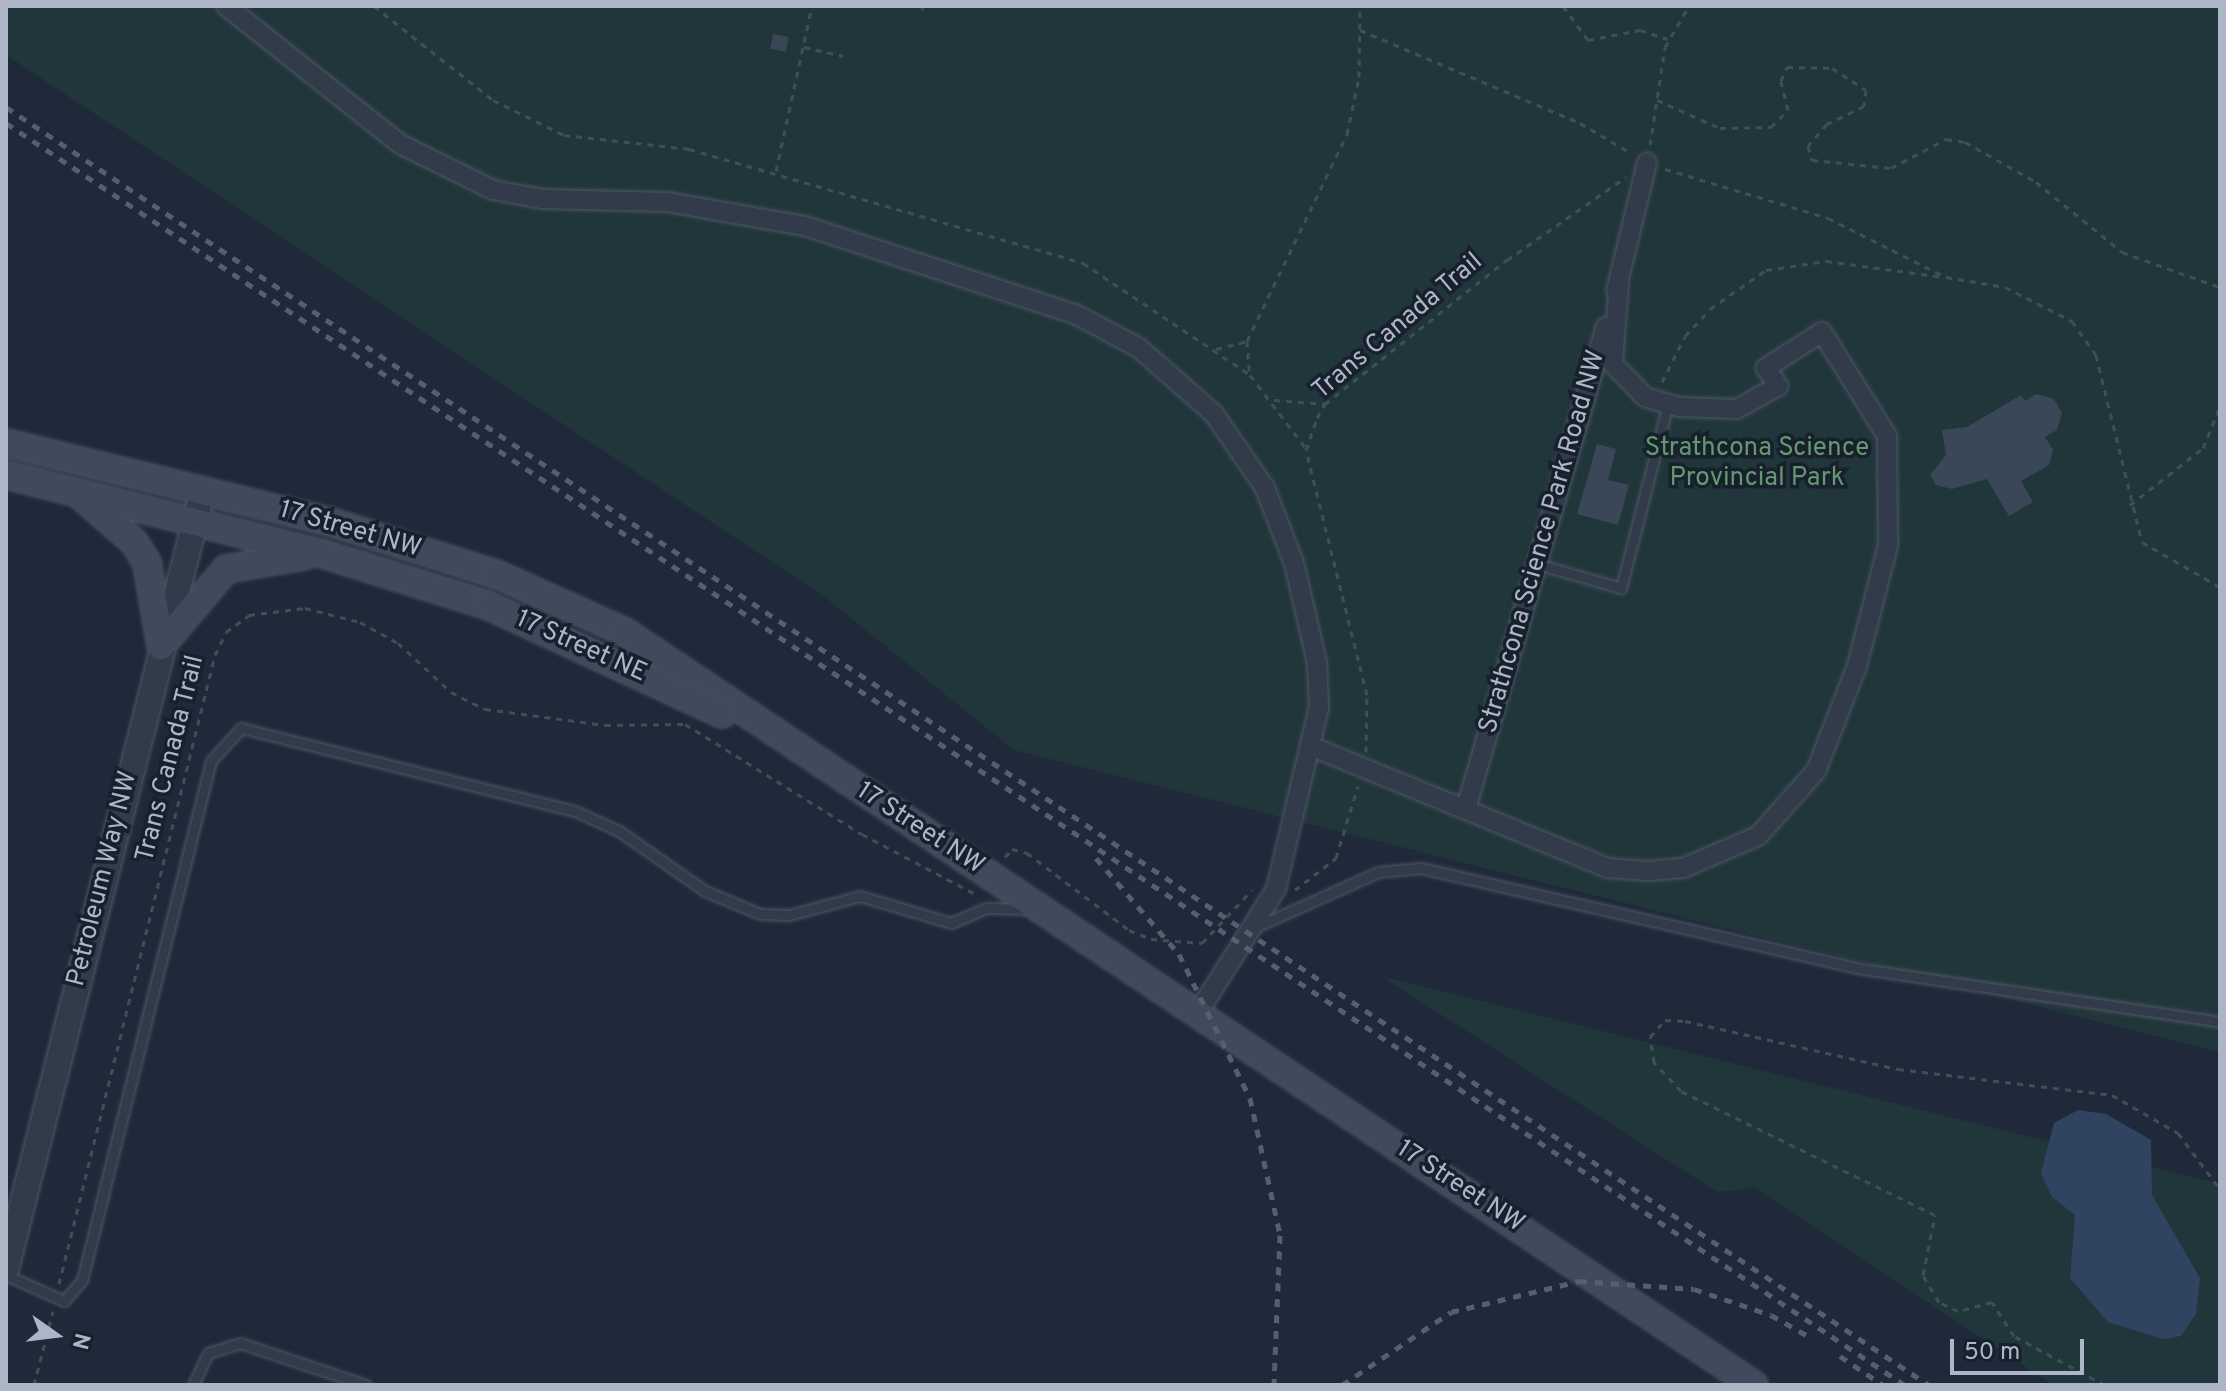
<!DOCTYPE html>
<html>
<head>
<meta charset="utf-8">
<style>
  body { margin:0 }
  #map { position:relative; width:2226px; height:1391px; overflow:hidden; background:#1f2939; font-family:Overpass,sans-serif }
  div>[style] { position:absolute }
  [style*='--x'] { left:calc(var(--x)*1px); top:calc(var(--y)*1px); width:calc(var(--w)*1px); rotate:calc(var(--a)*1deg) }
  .green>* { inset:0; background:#21363a }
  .water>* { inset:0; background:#304461 }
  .building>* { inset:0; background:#3a4759; transform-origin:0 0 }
  .path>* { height:3px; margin-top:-1.5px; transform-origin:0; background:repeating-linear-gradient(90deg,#3b5254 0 6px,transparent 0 12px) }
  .roads { filter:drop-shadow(0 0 2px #4d5664) drop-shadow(0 0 2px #4d5664) }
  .service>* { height:9px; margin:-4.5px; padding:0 4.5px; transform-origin:4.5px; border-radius:4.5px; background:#323b49 }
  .minor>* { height:18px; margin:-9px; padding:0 9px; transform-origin:9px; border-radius:9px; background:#323b49 }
  .tertiary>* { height:24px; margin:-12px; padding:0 12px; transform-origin:12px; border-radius:12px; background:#323b49 }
  .secondary>* { height:26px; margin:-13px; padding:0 13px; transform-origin:13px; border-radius:13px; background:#404a5c }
  .rail>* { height:5px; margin-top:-2.5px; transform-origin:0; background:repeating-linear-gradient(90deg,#545f71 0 8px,transparent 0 16px) }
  span { translate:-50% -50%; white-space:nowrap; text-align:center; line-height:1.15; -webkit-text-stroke:7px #18202d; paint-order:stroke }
  .street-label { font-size:26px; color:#acb6c6 }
  .park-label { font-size:26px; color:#639870 }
  .frame { position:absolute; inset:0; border:8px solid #acb6c6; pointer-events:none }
  .north { position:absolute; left:16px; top:1295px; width:80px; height:80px; -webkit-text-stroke:6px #18202d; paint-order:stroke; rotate:104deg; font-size:22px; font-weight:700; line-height:32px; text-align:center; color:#acb6c6 }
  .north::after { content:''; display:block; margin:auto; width:28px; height:36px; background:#acb6c6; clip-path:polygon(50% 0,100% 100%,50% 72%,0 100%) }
  .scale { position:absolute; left:1950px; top:1339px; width:134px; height:36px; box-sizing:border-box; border:4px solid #acb6c6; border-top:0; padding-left:10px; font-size:24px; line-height:28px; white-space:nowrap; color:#acb6c6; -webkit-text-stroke:6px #18202d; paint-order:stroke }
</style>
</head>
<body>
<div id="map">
  <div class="green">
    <i style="clip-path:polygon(6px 6px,2220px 6px,2220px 1052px,1014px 750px,826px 598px,6px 55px)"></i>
    <i style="clip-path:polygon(1381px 976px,2220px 1184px,2220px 1385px,2053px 1385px,1755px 1188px,1717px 1192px)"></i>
  </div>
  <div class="water">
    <i style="clip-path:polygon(2078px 1110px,2106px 1114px,2151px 1140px,2152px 1195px,2200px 1278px,2196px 1314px,2181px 1336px,2163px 1339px,2108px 1322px,2070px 1278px,2075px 1215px,2052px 1197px,2041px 1173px,2054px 1123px)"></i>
  </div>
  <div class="building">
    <i style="left:773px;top:34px;width:16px;height:15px;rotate:11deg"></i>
    <i style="clip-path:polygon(2036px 394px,2054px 399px,2062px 413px,2057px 430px,2045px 437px,2053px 450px,2049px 465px,2021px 481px,2033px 502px,2009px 516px,1987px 479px,1952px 489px,1936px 485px,1930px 475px,1946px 455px,1942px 430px,1967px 427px,2021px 395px,2025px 401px)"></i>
    <i style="clip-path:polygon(1597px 444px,1616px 449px,1608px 480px,1629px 485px,1618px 525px,1577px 514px)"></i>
  </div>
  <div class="path">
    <i style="--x:374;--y:6;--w:152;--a:38.3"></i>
    <i style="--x:493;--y:100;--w:79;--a:26.2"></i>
    <i style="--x:564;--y:135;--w:126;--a:6.4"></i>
    <i style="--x:689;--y:149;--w:410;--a:16.1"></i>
    <i style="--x:1083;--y:263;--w:201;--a:33.8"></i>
    <i style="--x:1250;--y:375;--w:91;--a:52.6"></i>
    <i style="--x:1563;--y:6;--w:42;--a:53.7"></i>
    <i style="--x:1588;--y:40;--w:53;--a:-10.9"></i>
    <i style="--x:1640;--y:30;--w:29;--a:18"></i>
    <i style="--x:922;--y:10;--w:4;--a:-76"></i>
    <i style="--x:1360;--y:30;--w:239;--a:22.9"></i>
    <i style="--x:1580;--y:123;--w:59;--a:30.5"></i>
    <i style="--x:804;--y:47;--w:40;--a:13"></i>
    <i style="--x:1657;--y:100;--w:69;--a:24"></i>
    <i style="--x:1720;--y:128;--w:51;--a:-1.1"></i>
    <i style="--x:1771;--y:127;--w:24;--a:-45"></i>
    <i style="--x:1788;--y:110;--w:30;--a:-104"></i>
    <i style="--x:1781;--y:81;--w:15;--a:-67"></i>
    <i style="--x:1787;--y:67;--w:45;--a:1.3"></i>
    <i style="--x:1832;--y:68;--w:40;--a:32.9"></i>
    <i style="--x:1866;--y:90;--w:16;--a:97"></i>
    <i style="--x:1864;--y:106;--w:41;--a:154.1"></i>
    <i style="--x:1827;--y:124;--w:29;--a:131"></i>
    <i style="--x:1808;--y:146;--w:15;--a:74"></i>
    <i style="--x:1812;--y:160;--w:79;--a:5.8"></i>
    <i style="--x:1891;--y:168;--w:62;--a:-27.8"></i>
    <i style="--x:1946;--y:139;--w:19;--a:9"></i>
    <i style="--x:1965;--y:142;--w:81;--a:29.4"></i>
    <i style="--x:2036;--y:182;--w:111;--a:39.1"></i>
    <i style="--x:2122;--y:252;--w:104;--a:19.7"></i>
    <i style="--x:1650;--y:145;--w:99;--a:-81.3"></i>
    <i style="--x:1665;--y:47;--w:48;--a:-59.7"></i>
    <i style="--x:1665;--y:169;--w:170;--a:16.7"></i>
    <i style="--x:1828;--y:218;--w:132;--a:26.6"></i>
    <i style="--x:1946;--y:277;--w:60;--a:9.6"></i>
    <i style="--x:2005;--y:287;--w:75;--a:26.9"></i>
    <i style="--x:2072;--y:321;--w:42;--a:54.8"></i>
    <i style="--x:2096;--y:355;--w:193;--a:76.2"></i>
    <i style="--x:2142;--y:542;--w:90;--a:30"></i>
    <i style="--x:776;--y:171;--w:169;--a:-77.7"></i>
    <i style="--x:1247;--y:341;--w:230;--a:-64.2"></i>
    <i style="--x:1347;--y:134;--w:58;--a:-78.1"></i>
    <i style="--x:1359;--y:77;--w:71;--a:-89.2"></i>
    <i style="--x:1216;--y:349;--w:32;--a:-14"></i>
    <i style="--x:1247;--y:341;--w:32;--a:86"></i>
    <i style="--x:1662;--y:382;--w:51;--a:-63.4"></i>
    <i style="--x:1685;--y:336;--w:37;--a:-47"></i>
    <i style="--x:1710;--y:309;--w:68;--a:-34.9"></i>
    <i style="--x:1766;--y:270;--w:61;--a:-8.5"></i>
    <i style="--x:1826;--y:261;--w:119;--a:7.7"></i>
    <i style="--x:1274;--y:400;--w:51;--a:4.5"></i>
    <i style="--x:2130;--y:505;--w:93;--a:-38"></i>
    <i style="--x:2203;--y:448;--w:44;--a:-67.5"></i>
    <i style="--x:1366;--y:752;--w:57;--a:-89"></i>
    <i style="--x:1367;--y:695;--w:252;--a:-104"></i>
    <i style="--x:1306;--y:450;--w:34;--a:-71"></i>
    <i style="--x:1317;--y:418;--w:16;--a:-60"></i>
    <i style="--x:1325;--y:404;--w:232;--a:-38.4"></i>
    <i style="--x:1507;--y:260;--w:145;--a:-34.9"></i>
    <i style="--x:1005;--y:857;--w:11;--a:-49"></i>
    <i style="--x:1012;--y:849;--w:16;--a:15"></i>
    <i style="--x:1027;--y:853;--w:128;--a:37"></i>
    <i style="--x:1129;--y:930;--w:24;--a:22"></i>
    <i style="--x:1151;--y:939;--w:51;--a:4.5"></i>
    <i style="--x:1202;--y:943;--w:73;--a:-46.7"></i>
    <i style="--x:1295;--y:890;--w:52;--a:-38"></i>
    <i style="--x:1336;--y:858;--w:75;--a:-73"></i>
    <i style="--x:59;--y:1284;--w:648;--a:-76.07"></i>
    <i style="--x:215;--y:655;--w:25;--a:-64"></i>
    <i style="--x:226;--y:632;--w:29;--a:-36"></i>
    <i style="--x:249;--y:615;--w:56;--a:-7.1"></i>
    <i style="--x:305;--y:608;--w:57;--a:14.3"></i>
    <i style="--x:360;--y:622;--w:43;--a:28.9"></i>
    <i style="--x:398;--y:643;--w:72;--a:42.8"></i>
    <i style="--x:451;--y:692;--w:38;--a:27"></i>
    <i style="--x:485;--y:709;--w:121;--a:7.6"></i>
    <i style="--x:605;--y:725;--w:80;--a:-0.7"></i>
    <i style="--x:685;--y:724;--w:208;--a:31.9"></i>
    <i style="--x:862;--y:834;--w:130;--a:27.9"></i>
    <i style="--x:34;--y:1385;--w:76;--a:-75.6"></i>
    <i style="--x:2105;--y:1385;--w:103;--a:-151.7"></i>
    <i style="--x:2014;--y:1336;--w:40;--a:-122.9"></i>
    <i style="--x:1992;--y:1302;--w:35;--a:165"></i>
    <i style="--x:1958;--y:1311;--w:21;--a:-155"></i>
    <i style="--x:1939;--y:1302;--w:31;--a:-121"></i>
    <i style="--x:1923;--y:1275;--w:61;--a:-78.7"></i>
    <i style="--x:1935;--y:1215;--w:283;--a:-154"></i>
    <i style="--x:1681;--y:1091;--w:40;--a:-133"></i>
    <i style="--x:1654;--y:1062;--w:25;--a:-99"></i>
    <i style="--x:1650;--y:1037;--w:23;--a:-49"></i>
    <i style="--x:1665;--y:1020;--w:20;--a:3"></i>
    <i style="--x:1685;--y:1021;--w:218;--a:12.7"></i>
    <i style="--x:1898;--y:1069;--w:216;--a:6.9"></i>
    <i style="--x:2112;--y:1095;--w:76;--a:29.9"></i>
    <i style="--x:2178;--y:1133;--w:70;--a:53.1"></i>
  </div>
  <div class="roads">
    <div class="service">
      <i style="--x:1537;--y:564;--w:87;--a:15.9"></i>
      <i style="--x:1621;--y:588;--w:190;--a:-75.7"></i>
      <i style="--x:1258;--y:926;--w:132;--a:-24.2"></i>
      <i style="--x:1378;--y:872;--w:43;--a:-5.3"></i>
      <i style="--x:1421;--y:868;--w:446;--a:12.9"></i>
      <i style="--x:1856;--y:968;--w:368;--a:8.4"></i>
      <i style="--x:6;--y:1275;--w:64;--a:24.1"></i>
      <i style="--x:64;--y:1301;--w:28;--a:-49"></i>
      <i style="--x:82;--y:1280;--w:535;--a:-76.04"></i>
      <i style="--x:211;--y:761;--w:45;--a:-47.7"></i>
      <i style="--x:241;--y:728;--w:344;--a:14"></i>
      <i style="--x:575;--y:811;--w:48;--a:24.4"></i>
      <i style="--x:619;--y:831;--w:105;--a:34.9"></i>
      <i style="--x:705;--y:891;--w:60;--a:22.7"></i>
      <i style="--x:760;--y:914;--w:29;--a:2"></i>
      <i style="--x:789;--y:915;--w:73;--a:-15"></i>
      <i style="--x:860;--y:896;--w:95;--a:16.5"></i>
      <i style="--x:951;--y:923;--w:38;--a:-23"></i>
      <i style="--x:986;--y:908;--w:41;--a:1.4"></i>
      <i style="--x:193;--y:1385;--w:35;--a:-65"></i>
      <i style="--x:208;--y:1353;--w:34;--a:-17"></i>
      <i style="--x:240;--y:1343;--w:133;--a:18.4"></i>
    </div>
    <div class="minor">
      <i style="--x:226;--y:6;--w:222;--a:38.4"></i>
      <i style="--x:400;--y:144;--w:104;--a:26.3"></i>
      <i style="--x:493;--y:190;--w:51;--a:10.2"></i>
      <i style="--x:543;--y:199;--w:124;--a:1.4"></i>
      <i style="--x:667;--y:202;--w:140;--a:9.9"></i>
      <i style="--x:805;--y:226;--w:284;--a:18.1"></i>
      <i style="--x:1075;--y:314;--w:72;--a:28"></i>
      <i style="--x:1139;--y:348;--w:100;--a:41.3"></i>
      <i style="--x:1214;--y:414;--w:90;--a:55.4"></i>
      <i style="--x:1265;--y:488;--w:80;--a:68.9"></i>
      <i style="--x:1294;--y:563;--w:103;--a:77"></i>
      <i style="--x:1317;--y:663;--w:44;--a:87.4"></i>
      <i style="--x:1319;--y:707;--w:187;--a:103.3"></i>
      <i style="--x:1276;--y:889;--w:146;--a:122.2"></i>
      <i style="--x:1616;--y:291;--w:132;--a:-76.4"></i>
      <i style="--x:1315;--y:748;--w:316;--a:22.3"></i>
      <i style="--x:1607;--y:868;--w:41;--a:4.2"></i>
      <i style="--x:1648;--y:871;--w:35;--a:-5"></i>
      <i style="--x:1683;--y:868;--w:82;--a:-23.1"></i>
      <i style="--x:1758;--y:836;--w:87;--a:-48.3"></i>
      <i style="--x:1816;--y:771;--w:113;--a:-68.7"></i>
      <i style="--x:1857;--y:666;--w:125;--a:-75.6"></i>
      <i style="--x:1888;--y:545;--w:109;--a:-90.5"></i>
      <i style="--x:1887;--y:436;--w:123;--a:-122"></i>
      <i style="--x:1822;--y:332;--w:67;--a:147.3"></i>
      <i style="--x:1766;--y:368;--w:22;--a:56"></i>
      <i style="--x:1778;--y:386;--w:47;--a:150.7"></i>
      <i style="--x:1737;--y:409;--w:58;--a:-178"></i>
      <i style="--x:1679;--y:407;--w:35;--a:-164"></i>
      <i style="--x:1645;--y:397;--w:46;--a:-134.1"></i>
      <i style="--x:1613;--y:364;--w:84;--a:-85.9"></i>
      <i style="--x:1467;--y:805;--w:498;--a:-73.8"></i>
    </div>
    <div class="tertiary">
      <i style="--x:6;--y:1269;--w:804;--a:-75.81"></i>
    </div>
    <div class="secondary">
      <i style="--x:6;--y:443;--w:338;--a:13.7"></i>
      <i style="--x:334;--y:523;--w:170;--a:17.5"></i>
      <i style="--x:496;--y:574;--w:141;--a:24.2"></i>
      <i style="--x:625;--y:632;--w:1357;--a:33.7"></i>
      <i style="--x:6;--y:475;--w:327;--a:14"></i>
      <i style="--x:323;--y:554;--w:172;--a:17.3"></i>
      <i style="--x:487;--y:605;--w:259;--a:24.9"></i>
      <i style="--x:83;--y:498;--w:67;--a:40.8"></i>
      <i style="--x:134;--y:542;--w:25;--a:58"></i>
      <i style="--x:147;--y:563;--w:84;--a:80.4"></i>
      <i style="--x:161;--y:646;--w:101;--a:-49.8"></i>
      <i style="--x:226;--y:569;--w:79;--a:-9.5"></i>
    </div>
  </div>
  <div class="rail">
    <i style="--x:6;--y:107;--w:2309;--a:33.61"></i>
    <i style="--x:6;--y:123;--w:2280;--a:33.61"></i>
    <i style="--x:1096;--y:858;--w:127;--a:49.2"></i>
    <i style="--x:1179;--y:954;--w:161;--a:63.8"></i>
    <i style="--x:1250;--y:1098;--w:140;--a:77.6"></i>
    <i style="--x:1280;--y:1235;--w:150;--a:92.3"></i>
    <i style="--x:1840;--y:1356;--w:52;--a:34"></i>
    <i style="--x:1342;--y:1385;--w:131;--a:-33.8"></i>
    <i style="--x:1451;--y:1312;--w:132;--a:-13.6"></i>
    <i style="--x:1579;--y:1281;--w:115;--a:4"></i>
    <i style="--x:1694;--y:1289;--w:81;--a:18.7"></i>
    <i style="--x:1771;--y:1315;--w:48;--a:29.7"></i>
  </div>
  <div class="street-label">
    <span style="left:1398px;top:327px;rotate:-40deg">Trans Canada Trail</span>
    <span style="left:350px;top:530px;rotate:16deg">17 Street NW</span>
    <span style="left:1543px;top:542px;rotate:-74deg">Strathcona Science Park Road NW</span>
    <span style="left:581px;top:647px;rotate:24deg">17 Street NE</span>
    <span style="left:171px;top:759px;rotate:-76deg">Trans Canada Trail</span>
    <span style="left:920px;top:829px;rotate:33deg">17 Street NW</span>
    <span style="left:103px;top:879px;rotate:-76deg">Petroleum Way NW</span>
    <span style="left:1460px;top:1187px;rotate:33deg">17 Street NW</span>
  </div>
  <div class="park-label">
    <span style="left:1757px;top:464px">Strathcona Science<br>Provincial Park</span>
  </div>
  <div class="frame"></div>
  <div class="north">N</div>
  <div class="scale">50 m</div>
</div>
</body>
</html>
